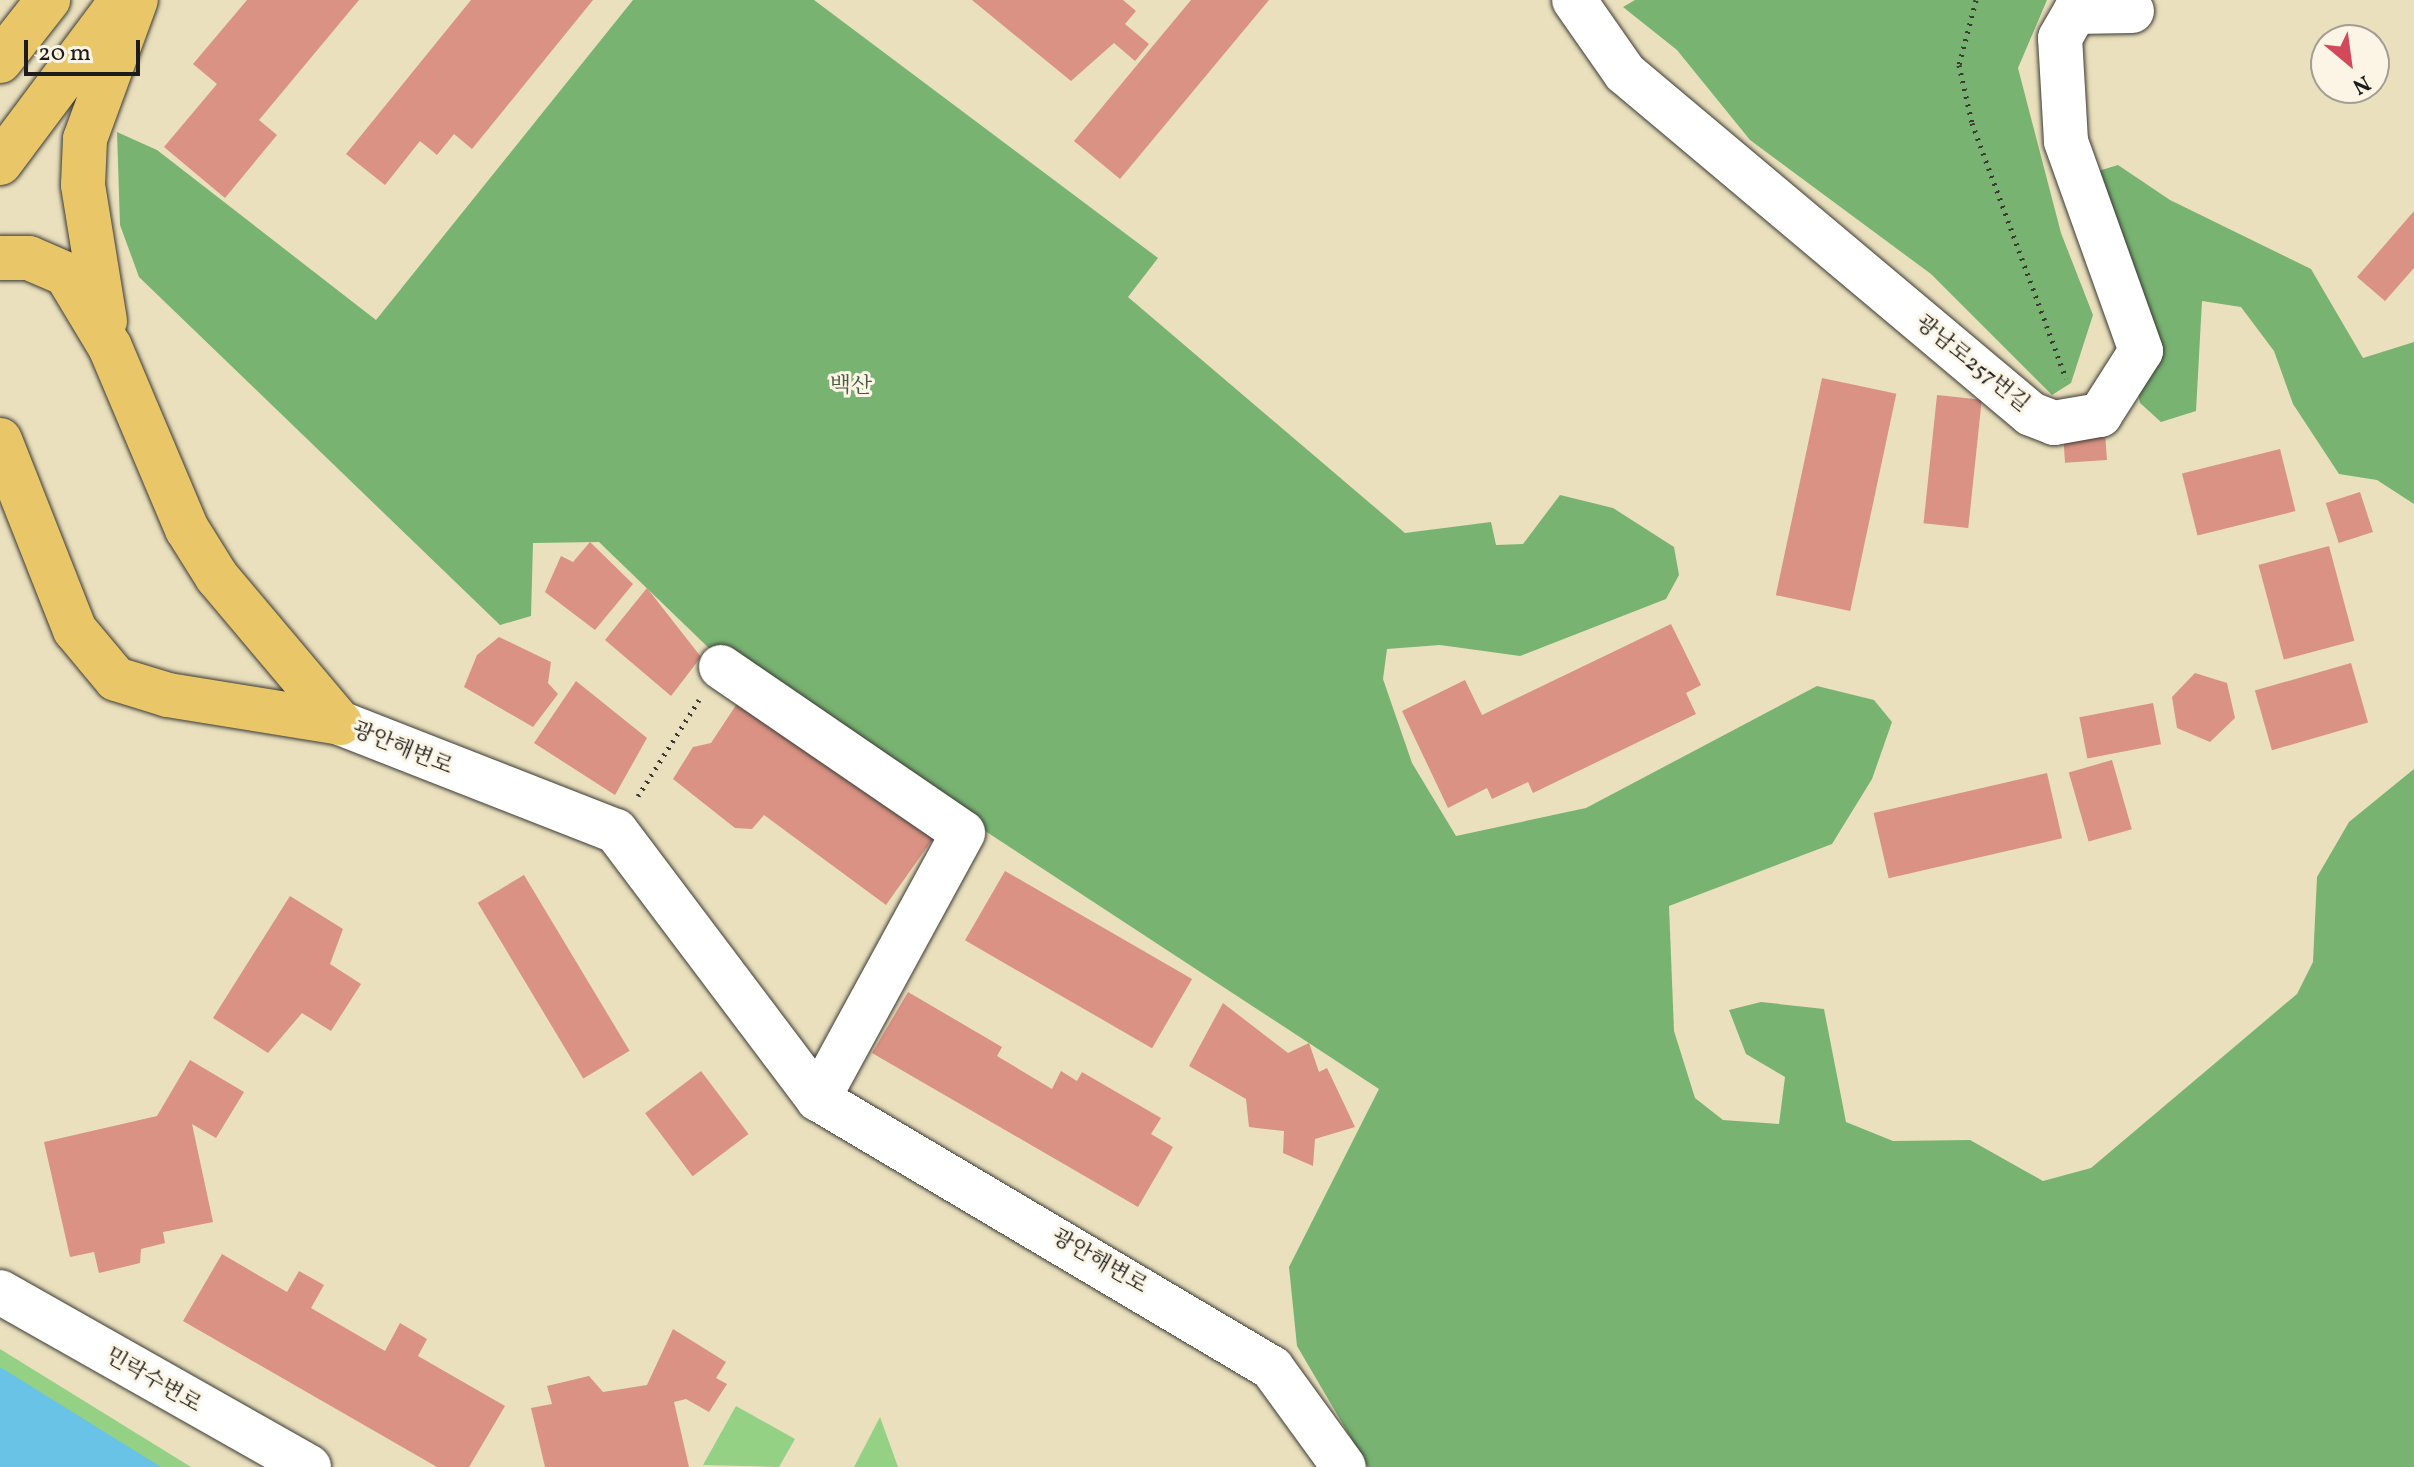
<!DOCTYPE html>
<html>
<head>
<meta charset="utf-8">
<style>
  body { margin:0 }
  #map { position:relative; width:2414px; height:1467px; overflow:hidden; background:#eae0bd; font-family:Vollkorn,"Noto Serif KR",serif }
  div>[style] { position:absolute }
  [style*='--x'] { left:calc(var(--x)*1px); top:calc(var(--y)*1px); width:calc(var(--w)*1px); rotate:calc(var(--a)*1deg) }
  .green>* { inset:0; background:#95d185 }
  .forest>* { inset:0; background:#78b372 }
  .water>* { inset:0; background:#68c3e6 }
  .building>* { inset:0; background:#d99283; transform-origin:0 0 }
  .path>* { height:5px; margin-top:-2.5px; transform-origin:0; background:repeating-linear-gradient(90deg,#3b3934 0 2px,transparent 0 8px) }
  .roads { filter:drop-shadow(0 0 2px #3b3934) drop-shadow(0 0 2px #3b3934) }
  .minor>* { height:44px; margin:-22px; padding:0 22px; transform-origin:22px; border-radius:22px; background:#fff }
  .major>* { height:44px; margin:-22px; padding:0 22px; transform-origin:22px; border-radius:22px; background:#e9c769 }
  span { translate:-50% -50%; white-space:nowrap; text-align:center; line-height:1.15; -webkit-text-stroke:6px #fcf5e5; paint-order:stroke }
  .street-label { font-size:22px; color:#1c1c1c }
  .park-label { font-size:22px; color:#465b41 }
  .north { position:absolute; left:2310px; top:24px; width:80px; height:80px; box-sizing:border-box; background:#fcf5e5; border:2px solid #a29e95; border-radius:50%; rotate:151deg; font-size:22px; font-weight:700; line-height:32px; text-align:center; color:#1c1c1c }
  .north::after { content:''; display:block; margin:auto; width:28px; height:36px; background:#d1495b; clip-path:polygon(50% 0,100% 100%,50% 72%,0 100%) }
  .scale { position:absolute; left:24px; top:40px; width:116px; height:36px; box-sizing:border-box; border:4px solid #1c1c1c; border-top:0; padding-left:10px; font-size:24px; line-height:28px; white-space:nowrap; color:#1c1c1c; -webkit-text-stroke:6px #fcf5e5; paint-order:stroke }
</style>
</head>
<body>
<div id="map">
  <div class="green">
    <i style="clip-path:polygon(0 1349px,191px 1467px,44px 1467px,0 1439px)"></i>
    <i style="clip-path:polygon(736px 1406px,795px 1439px,779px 1467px,703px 1465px)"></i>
    <i style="clip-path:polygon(880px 1417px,898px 1467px,854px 1467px)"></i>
  </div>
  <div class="forest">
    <i style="clip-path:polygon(633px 0,814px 0,1158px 258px,1128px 297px,1405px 533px,1491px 522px,1496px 545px,1523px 544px,1560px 495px,1613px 508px,1674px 547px,1679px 575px,1666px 599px,1520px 656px,1440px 645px,1387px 649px,1383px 679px,1412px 763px,1456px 836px,1586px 808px,1817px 686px,1874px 700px,1892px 722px,1872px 779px,1832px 844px,1669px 906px,1674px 1031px,1695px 1098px,1723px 1120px,1779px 1124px,1785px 1077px,1746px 1054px,1729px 1010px,1761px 1002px,1824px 1009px,1846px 1122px,1893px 1141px,1970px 1140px,2043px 1181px,2091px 1168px,2297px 994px,2313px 962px,2317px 877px,2349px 822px,2414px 769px,2414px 1467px,1368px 1467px,1297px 1346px,1289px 1267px,1379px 1089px,715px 654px,599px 542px,533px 543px,531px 616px,500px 625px,139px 277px,120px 225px,117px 132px,157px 150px,376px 320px)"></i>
    <i style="clip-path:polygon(1635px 0,2047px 0,2018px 68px,2061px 233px,2093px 315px,2071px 383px,2052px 395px,1931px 274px,1750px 140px,1677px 50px,1623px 7px)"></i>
    <i style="clip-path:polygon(2118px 165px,2170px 200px,2311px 269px,2363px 358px,2414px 342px,2414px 504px,2377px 480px,2339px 474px,2293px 404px,2274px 351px,2241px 307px,2202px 301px,2196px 411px,2161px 422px,2140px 403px,2095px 172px)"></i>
  </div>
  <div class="water">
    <i style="clip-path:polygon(0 1367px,161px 1467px,0 1467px)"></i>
  </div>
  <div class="building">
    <i style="clip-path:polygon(247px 0,359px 0,259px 120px,277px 135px,225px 198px,164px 147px,217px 84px,193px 64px)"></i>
    <i style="clip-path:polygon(471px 0,593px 0,472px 149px,454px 134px,437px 155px,420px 141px,385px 185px,346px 154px)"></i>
    <i style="clip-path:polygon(972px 0,1123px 0,1136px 11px,1125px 24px,1149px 44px,1135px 61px,1114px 43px,1071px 81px)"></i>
    <i style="clip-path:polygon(1191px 0,1269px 0,1120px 179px,1074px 141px)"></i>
    <i style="clip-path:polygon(2414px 211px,2414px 268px,2385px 301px,2357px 277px)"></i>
    <i style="left:1822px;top:378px;width:76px;height:222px;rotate:12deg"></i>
    <i style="left:1937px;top:395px;width:45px;height:129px;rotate:6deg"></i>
    <i style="left:2105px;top:432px;width:28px;height:42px;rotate:86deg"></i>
    <i style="left:2280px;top:449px;width:64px;height:101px;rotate:76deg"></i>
    <i style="left:2360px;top:492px;width:42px;height:36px;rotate:72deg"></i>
    <i style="clip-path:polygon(590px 542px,633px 584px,595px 630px,545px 592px,561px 556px,573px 562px)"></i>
    <i style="left:2329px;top:546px;width:98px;height:73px;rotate:75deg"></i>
    <i style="clip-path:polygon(647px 588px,701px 657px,671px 696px,605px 640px)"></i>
    <i style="clip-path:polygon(1671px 624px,1701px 685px,1686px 693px,1696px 714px,1533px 793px,1528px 782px,1492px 799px,1487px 788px,1448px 808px,1402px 711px,1465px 680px,1482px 715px)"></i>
    <i style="clip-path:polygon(499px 637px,551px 662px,548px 683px,558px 694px,533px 727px,464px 687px,477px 655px)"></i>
    <i style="left:2351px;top:663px;width:62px;height:100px;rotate:74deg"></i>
    <i style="clip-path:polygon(2195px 673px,2227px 683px,2235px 718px,2210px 742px,2177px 728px,2172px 697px)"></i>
    <i style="clip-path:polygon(576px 681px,647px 738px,615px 795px,534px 743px)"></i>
    <i style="clip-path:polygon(746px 690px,937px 833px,886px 905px,764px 815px,752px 829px,735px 828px,673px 779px,693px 747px,711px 743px)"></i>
    <i style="left:2153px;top:703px;width:42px;height:75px;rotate:79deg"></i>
    <i style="left:2112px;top:760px;width:72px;height:45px;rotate:74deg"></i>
    <i style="left:2047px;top:773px;width:67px;height:178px;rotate:77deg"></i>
    <i style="left:1005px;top:871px;width:216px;height:80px;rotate:30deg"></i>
    <i style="left:524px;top:875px;width:205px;height:54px;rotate:59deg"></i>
    <i style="clip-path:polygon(290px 896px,343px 929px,330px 964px,361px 984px,331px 1031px,302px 1013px,268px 1053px,213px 1018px)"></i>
    <i style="clip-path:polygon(908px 992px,1002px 1047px,997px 1056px,1052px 1089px,1061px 1071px,1077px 1081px,1082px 1072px,1161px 1118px,1151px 1134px,1173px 1147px,1138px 1207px,872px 1053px)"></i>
    <i style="clip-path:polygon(1223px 1003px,1288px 1053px,1309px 1043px,1319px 1072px,1327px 1068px,1355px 1127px,1315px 1139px,1313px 1166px,1283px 1153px,1284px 1131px,1249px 1127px,1246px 1099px,1189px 1066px)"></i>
    <i style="clip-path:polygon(190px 1060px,244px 1092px,216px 1138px,192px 1124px,213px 1222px,163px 1232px,165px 1243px,141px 1249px,140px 1263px,99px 1273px,94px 1252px,70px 1257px,44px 1142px,157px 1116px)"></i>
    <i style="left:701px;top:1071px;width:79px;height:70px;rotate:53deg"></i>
    <i style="clip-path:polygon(222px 1254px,287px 1292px,299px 1271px,324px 1285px,311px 1308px,385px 1351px,400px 1323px,427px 1339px,418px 1356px,505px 1406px,469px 1467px,437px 1467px,183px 1321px)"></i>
    <i style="clip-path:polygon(673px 1329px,726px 1362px,716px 1378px,727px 1384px,709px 1412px,686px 1399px,674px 1402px,689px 1467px,545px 1467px,531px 1408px,552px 1404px,547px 1386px,589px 1376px,603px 1392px,647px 1385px)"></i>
  </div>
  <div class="path">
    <i style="--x:1976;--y:0;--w:67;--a:104.7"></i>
    <i style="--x:1959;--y:65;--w:59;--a:77.4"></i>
    <i style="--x:1972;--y:123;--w:272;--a:69.8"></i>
    <i style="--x:638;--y:796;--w:114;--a:-57.6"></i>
  </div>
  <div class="roads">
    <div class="minor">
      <i style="--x:1574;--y:0;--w:89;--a:55.1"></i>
      <i style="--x:1625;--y:73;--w:530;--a:40.03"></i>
      <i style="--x:2031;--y:414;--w:25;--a:21"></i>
      <i style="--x:2054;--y:423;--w:47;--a:-9.9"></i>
      <i style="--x:2100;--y:415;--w:76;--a:-57.4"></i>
      <i style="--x:2141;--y:351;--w:223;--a:-109.7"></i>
      <i style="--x:2066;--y:141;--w:103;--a:-93.3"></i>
      <i style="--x:2060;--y:38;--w:30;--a:-60"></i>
      <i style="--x:2075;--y:12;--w:57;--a:-1"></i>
      <i style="--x:721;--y:667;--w:293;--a:34.4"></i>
      <i style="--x:963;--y:833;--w:303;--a:118.6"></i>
      <i style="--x:340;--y:723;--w:296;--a:21.4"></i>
      <i style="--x:616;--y:831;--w:336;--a:53"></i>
      <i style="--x:818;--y:1099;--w:528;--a:30.65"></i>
      <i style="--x:1272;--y:1368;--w:122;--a:54"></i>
      <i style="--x:0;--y:1292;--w:355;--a:29.5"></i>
    </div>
    <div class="major">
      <i style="--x:0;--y:61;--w:78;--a:-51.8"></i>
      <i style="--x:0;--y:163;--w:202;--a:-53.2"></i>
      <i style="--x:0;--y:258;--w:29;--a:0"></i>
      <i style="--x:29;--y:258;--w:40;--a:23.4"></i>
      <i style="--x:66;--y:274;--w:85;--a:58.9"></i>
      <i style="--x:110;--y:347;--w:198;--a:67.1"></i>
      <i style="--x:187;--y:529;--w:57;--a:58"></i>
      <i style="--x:217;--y:577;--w:191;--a:49.9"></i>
      <i style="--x:105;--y:321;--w:138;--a:-99.2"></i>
      <i style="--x:83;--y:185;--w:46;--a:-87.5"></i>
      <i style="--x:85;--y:139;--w:148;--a:-69.9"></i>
      <i style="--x:0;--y:440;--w:204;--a:68.5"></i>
      <i style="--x:75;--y:630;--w:64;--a:50.1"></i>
      <i style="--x:116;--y:679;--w:54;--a:17.1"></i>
      <i style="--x:168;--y:695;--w:174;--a:9.2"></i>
    </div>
  </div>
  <div class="street-label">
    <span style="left:1972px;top:364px;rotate:39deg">광남로257번길</span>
    <span style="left:402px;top:749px;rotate:22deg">광안해변로</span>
    <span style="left:1099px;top:1262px;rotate:30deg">광안해변로</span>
    <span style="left:153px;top:1381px;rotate:30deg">민락수변로</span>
  </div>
  <div class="park-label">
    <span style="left:851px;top:387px">백산</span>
  </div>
  <div class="north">N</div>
  <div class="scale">20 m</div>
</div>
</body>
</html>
